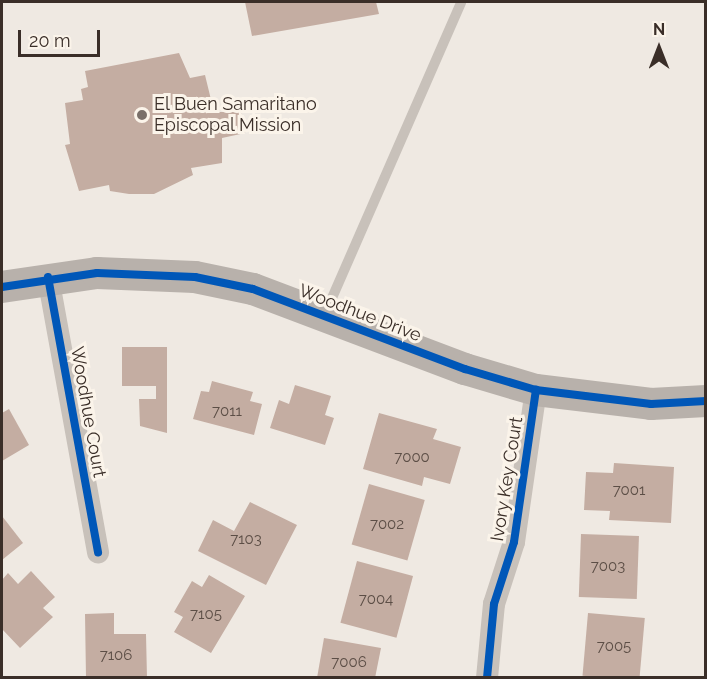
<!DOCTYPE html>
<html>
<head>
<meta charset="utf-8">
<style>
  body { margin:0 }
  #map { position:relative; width:707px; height:679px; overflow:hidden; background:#efe9e2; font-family:Raleway,sans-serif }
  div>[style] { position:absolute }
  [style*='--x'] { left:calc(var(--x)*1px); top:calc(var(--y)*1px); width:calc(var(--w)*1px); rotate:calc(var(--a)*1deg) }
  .building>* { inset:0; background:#c4ada2; transform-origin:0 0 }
  .lane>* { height:10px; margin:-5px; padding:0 5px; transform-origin:5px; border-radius:5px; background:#c8c1ba }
  .street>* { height:22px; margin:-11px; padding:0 11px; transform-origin:11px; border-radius:11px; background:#c8c1ba }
  .secondary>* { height:32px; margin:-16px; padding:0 16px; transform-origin:16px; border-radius:16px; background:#b8b1ab }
  .cycleway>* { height:8px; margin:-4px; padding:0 4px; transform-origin:4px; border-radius:4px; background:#0057b8 }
  .dots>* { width:16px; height:16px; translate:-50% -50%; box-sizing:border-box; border:3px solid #fbf4ea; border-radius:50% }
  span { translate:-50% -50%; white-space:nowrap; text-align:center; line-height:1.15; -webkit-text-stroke:6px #fbf4ea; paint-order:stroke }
  .number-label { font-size:15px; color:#5c4e46 }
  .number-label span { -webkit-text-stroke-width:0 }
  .poi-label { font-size:18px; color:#3a2e28 }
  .left { translate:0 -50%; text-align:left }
  .street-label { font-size:18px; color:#3a2e28 }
  .frame { position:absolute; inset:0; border:3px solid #3a2e28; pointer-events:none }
  .north { position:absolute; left:629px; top:18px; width:60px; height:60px; -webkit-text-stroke:4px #fbf4ea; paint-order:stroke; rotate:0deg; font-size:16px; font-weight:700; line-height:24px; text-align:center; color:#3a2e28 }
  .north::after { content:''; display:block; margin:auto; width:21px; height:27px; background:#3a2e28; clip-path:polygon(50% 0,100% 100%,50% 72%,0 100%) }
  .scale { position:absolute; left:18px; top:30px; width:82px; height:27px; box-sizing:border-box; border:3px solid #3a2e28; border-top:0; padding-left:8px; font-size:18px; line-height:21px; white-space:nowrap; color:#3a2e28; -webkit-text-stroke:4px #fbf4ea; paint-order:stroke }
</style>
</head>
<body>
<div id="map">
  <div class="building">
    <i style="clip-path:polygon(245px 2px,376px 2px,379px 14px,252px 36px)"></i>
    <i style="clip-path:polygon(179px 53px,190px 78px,205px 75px,214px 112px,241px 112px,245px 133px,222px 138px,222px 163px,191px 168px,193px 175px,154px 194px,129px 194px,110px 191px,109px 185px,79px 191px,65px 145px,70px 144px,65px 103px,83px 100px,81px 89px,88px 87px,85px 71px)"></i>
    <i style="clip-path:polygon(122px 347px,167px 347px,167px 433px,140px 426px,139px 399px,156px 399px,156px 386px,122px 386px)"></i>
    <i style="clip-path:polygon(212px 381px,253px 392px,250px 401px,262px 404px,254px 435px,193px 419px,201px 391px,209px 392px)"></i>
    <i style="clip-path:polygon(295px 385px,331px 396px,325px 415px,334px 418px,325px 445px,270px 428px,279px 400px,289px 404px)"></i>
    <i style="clip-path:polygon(9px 409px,29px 445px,2px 461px,2px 413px)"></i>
    <i style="clip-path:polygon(379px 413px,437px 429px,433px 439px,461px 447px,450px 484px,424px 477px,422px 486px,363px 469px)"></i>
    <i style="clip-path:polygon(614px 463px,674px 467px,671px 523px,609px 520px,610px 511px,584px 510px,586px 472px,613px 473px)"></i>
    <i style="left:369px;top:484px;width:58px;height:63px;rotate:16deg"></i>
    <i style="clip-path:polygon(250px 502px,297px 525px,266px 585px,198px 551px,213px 520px,234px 531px)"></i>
    <i style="clip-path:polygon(2px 516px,23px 543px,2px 560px)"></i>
    <i style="left:581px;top:534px;width:58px;height:63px;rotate:2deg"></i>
    <i style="left:357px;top:561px;width:58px;height:64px;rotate:15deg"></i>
    <i style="clip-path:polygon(31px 571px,55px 597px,43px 608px,53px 617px,20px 648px,2px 629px,2px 580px,8px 573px,18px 584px)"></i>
    <i style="clip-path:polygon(209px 575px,245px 596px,211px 653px,174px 632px,183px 617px,174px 612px,192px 581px,202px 587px)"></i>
    <i style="clip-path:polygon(114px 613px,114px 634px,146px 634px,147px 678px,86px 678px,85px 614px)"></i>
    <i style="left:588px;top:613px;width:57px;height:63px;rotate:5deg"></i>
    <i style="clip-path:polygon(324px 638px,381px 648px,375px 678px,317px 678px)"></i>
  </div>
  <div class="lane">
    <i style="--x:325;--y:314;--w:340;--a:-66.4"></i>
  </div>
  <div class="street">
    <i style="--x:48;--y:277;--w:280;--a:79.7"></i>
    <i style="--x:487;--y:678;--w:74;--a:-84.6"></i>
    <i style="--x:494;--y:604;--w:65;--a:-72.1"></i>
    <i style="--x:514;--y:542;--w:154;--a:-81.8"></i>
  </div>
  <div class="secondary">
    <i style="--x:2;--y:287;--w:96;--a:-8.4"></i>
    <i style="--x:97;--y:273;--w:98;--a:2.3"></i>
    <i style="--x:195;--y:277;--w:59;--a:11.7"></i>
    <i style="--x:253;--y:289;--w:227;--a:20.7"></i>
    <i style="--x:465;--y:369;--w:74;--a:16.5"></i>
    <i style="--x:536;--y:390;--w:116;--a:6.9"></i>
    <i style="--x:651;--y:404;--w:55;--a:-3.1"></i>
  </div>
  <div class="cycleway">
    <i style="--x:48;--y:277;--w:280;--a:79.7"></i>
    <i style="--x:2;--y:287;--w:96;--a:-8.4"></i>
    <i style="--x:97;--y:273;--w:98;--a:2.3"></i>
    <i style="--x:195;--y:277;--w:59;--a:11.7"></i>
    <i style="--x:253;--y:289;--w:227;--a:20.7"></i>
    <i style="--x:465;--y:369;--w:74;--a:16.5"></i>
    <i style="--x:536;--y:390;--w:116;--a:6.9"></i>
    <i style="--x:651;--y:404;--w:55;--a:-3.1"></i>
    <i style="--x:487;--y:678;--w:74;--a:-84.6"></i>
    <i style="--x:494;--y:604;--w:65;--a:-72.1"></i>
    <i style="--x:514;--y:542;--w:154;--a:-81.8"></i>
  </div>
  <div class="dots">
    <i style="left:142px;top:115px;background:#796f69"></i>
  </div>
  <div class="number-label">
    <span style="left:227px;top:412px">7011</span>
    <span style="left:412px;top:458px">7000</span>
    <span style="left:629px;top:491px">7001</span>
    <span style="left:387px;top:525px">7002</span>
    <span style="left:246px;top:540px">7103</span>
    <span style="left:608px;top:567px">7003</span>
    <span style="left:376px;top:600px">7004</span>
    <span style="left:206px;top:615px">7105</span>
    <span style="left:614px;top:647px">7005</span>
    <span style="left:116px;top:656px">7106</span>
    <span style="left:349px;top:663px">7006</span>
  </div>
  <div class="poi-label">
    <span class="left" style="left:154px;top:115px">El Buen Samaritano<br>Episcopal Mission</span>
  </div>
  <div class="street-label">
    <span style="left:360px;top:313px;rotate:21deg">Woodhue Drive</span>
    <span style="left:88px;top:412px;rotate:80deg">Woodhue Court</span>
    <span style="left:507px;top:479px;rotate:-81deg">Ivory Key Court</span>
  </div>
  <div class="frame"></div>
  <div class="north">N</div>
  <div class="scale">20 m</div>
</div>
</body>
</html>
